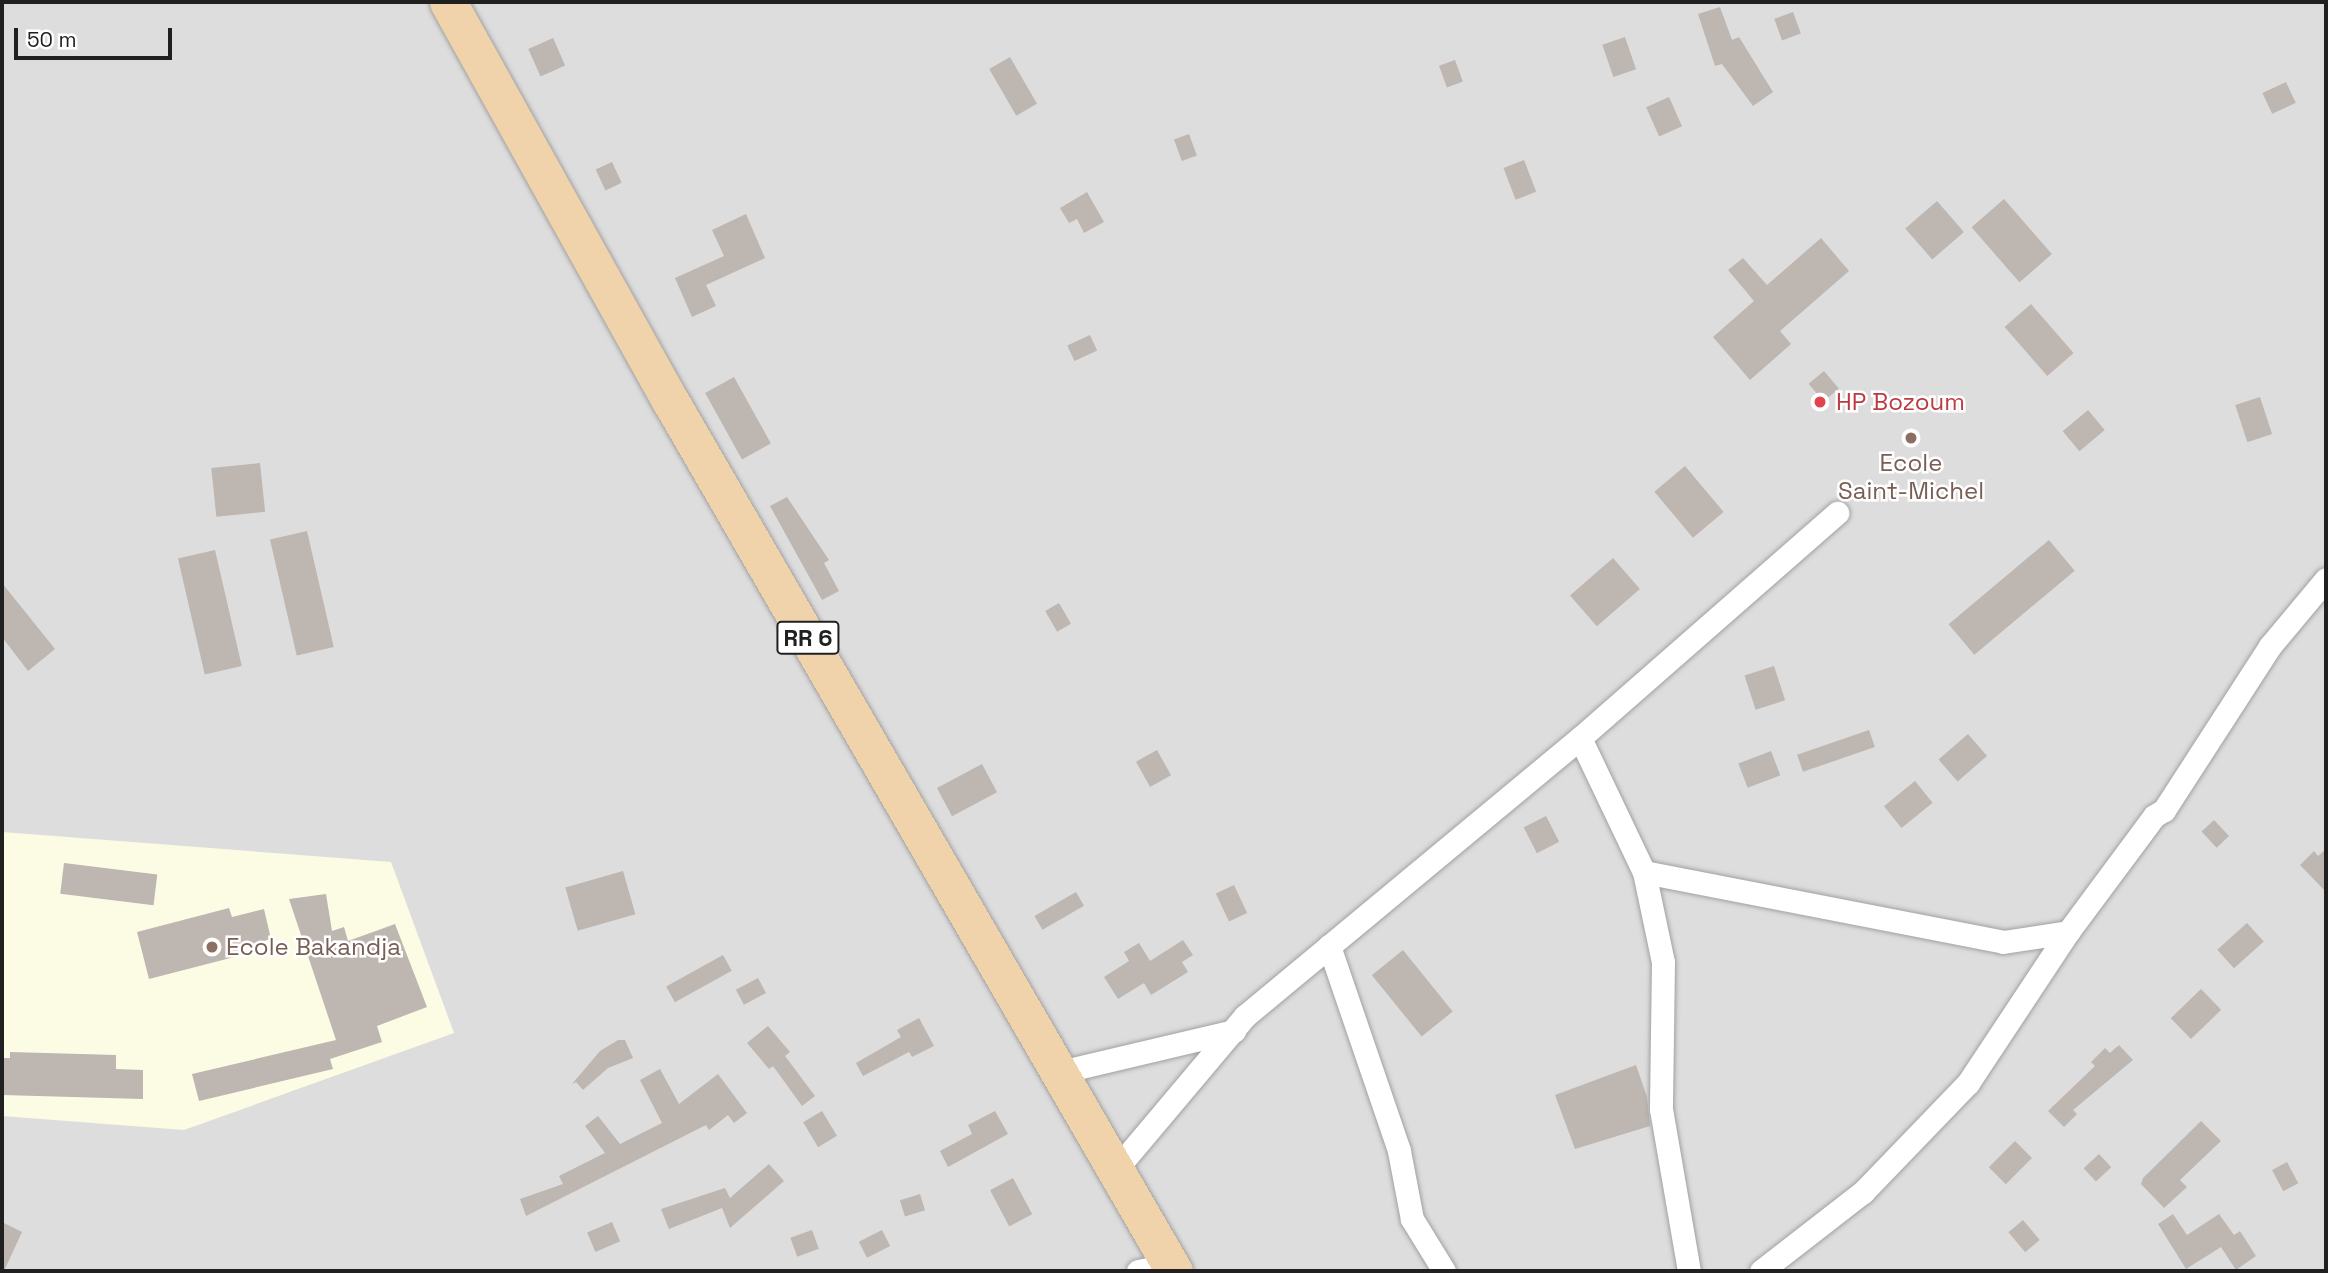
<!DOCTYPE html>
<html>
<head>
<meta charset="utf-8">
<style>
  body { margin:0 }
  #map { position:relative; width:2328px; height:1273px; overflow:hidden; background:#efede8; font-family:"Space Grotesk",sans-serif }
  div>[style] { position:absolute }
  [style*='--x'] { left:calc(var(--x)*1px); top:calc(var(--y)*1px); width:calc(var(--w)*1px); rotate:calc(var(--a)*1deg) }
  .residential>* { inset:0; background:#dedddd; transform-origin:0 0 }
  .education>* { inset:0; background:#fcfce5 }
  .building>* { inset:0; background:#bdb6b1; transform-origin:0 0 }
  .roads { filter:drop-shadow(0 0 2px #a1a1a1) drop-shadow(0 0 2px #a1a1a1) }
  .street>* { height:23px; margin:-11.5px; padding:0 11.5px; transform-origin:11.5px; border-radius:11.5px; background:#fff }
  .primary>* { height:37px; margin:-18.5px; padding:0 18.5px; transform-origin:18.5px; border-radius:18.5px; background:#f1d3ab }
  .dots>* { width:19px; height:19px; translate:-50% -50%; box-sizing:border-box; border:4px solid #fff; border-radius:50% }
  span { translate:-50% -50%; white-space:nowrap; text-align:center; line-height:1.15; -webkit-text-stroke:5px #fff; paint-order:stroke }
  .shield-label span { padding:2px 5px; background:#fff; border:2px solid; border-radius:5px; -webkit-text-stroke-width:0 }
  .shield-label { font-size:23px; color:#202020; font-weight:700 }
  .health-label { font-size:24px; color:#be3a42 }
  .left { translate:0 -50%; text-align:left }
  .education-label { font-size:24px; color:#785e54 }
  .frame { position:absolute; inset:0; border:4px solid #202020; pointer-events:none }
  .scale { position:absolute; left:14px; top:28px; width:158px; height:32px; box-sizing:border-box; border:4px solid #202020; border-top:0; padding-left:9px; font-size:21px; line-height:24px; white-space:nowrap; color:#202020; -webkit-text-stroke:5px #fff; paint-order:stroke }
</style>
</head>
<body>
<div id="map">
  <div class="residential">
    <i style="left:2px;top:2px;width:2324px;height:1269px"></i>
  </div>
  <div class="education">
    <i style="clip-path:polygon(2px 832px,391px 862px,454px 1033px,184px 1130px,2px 1116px)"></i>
  </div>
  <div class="building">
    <i style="clip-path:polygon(1720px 7px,1732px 40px,1739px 37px,1773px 92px,1753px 106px,1722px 64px,1715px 66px,1698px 14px)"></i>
    <i style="left:1793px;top:12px;width:23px;height:20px;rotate:70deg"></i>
    <i style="left:1625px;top:37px;width:34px;height:24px;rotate:71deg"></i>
    <i style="left:553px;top:38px;width:30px;height:27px;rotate:66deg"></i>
    <i style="left:1010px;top:57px;width:54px;height:24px;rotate:60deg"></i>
    <i style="left:1455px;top:60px;width:23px;height:17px;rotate:70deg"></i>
    <i style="left:2286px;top:82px;width:23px;height:26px;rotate:65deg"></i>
    <i style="left:1669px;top:97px;width:32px;height:25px;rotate:66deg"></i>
    <i style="left:1189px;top:134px;width:23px;height:16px;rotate:70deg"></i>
    <i style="left:1524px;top:160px;width:34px;height:22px;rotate:69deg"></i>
    <i style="left:612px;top:162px;width:23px;height:18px;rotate:65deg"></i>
    <i style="clip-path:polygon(1087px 192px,1104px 222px,1084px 233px,1077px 219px,1069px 223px,1060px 208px)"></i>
    <i style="left:2004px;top:199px;width:73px;height:43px;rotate:49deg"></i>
    <i style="left:1937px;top:201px;width:41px;height:42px;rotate:49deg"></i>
    <i style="clip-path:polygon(746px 214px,765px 258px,706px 285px,716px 306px,692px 317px,675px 278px,724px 256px,712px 230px)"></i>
    <i style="clip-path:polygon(1821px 238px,1849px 271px,1780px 331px,1791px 344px,1750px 380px,1713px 337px,1754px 301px,1728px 270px,1743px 258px,1767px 285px)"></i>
    <i style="left:2031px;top:304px;width:65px;height:35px;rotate:49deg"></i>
    <i style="left:1090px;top:335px;width:17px;height:25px;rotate:65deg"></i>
    <i style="left:1824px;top:371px;width:23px;height:20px;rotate:50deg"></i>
    <i style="left:734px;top:377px;width:76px;height:33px;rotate:61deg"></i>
    <i style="left:2260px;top:397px;width:39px;height:26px;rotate:72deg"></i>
    <i style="left:2088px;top:410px;width:26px;height:33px;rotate:50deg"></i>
    <i style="left:260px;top:463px;width:49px;height:49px;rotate:84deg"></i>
    <i style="left:1685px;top:466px;width:60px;height:40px;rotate:50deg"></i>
    <i style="clip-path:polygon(787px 497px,829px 560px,824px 563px,839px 591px,822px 600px,770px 506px)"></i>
    <i style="left:307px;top:531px;width:119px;height:38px;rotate:77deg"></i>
    <i style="left:2049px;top:540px;width:40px;height:131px;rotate:50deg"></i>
    <i style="left:215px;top:550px;width:119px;height:38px;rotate:77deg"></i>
    <i style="left:1613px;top:558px;width:41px;height:57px;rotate:49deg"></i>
    <i style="clip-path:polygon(2px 583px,55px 649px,28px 671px,2px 637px)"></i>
    <i style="left:1059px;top:603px;width:24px;height:16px;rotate:60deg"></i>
    <i style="left:1774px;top:666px;width:36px;height:31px;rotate:72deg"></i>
    <i style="left:1869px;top:730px;width:18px;height:76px;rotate:71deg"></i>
    <i style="left:1968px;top:734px;width:29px;height:39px;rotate:49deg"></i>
    <i style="left:1157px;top:750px;width:29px;height:24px;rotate:61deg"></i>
    <i style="left:1771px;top:751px;width:26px;height:35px;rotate:69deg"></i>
    <i style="left:982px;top:764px;width:32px;height:51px;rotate:62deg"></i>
    <i style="left:1915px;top:781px;width:28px;height:40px;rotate:51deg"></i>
    <i style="left:1546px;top:816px;width:29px;height:25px;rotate:63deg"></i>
    <i style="left:2214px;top:820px;width:22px;height:17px;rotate:47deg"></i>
    <i style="clip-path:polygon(2326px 849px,2326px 892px,2300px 865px,2314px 851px,2318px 856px)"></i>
    <i style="left:64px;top:863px;width:94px;height:31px;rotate:7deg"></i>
    <i style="left:623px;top:871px;width:45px;height:60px;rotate:74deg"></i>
    <i style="left:1234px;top:885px;width:31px;height:20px;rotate:65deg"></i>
    <i style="left:1076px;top:892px;width:16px;height:48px;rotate:60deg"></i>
    <i style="clip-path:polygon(326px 894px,332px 931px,344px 927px,348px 941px,395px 924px,427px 1007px,377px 1026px,382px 1042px,330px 1059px,333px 1069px,199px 1101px,192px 1074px,336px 1040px,289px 899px)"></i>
    <i style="clip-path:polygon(229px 908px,232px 917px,264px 909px,271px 939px,240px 947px,242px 955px,149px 979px,137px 932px)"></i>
    <i style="left:2247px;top:923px;width:25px;height:40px;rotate:48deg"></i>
    <i style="clip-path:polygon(1183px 940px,1193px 955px,1182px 962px,1188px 972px,1151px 995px,1144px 983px,1118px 999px,1104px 977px,1129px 961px,1124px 952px,1139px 943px,1150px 961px)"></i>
    <i style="left:1403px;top:950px;width:79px;height:40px;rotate:51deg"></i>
    <i style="left:723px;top:955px;width:18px;height:65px;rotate:61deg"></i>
    <i style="left:758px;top:978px;width:17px;height:25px;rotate:62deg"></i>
    <i style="left:2201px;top:989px;width:29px;height:42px;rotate:46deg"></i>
    <i style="clip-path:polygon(919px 1018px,934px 1046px,912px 1057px,909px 1052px,863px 1076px,856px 1063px,901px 1037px,897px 1030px)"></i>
    <i style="clip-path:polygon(768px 1026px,790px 1052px,785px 1056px,815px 1096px,802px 1106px,773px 1066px,769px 1069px,747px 1043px)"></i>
    <i style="clip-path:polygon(618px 1040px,625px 1040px,633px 1058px,608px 1068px,583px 1090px,576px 1082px,572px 1084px,600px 1051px)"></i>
    <i style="clip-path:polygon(2119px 1045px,2133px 1060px,2073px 1110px,2077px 1114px,2064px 1127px,2048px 1111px,2095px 1066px,2091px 1062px,2105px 1048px,2110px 1053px)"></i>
    <i style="clip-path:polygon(10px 1052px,116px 1055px,116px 1069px,143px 1070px,143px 1099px,2px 1095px,2px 1058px,10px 1058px)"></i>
    <i style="clip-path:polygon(1636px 1065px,1647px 1097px,1650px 1126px,1575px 1149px,1555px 1095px)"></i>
    <i style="clip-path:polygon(660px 1069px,679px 1104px,718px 1074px,747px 1113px,734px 1123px,728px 1115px,709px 1130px,706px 1125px,526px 1216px,520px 1199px,563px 1184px,559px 1176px,605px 1153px,585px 1126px,598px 1116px,620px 1144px,662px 1123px,640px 1080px)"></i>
    <i style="left:822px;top:1111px;width:29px;height:22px;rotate:59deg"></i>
    <i style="clip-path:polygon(995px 1111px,1008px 1134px,948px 1167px,940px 1151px,972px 1134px,968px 1125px)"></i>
    <i style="clip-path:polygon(2201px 1121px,2221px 1141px,2180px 1180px,2187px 1187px,2164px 1208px,2141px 1184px,2143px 1178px)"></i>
    <i style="left:2015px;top:1141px;width:24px;height:37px;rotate:45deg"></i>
    <i style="left:2099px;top:1154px;width:18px;height:21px;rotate:47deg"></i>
    <i style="left:2287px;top:1162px;width:24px;height:17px;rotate:62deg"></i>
    <i style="clip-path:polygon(769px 1164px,784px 1181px,730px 1228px,722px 1208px,669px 1229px,661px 1209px,725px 1188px,730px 1198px)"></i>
    <i style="left:1013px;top:1178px;width:41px;height:26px;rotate:62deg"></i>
    <i style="left:920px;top:1194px;width:17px;height:21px;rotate:73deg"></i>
    <i style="clip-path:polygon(2173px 1214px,2187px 1235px,2219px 1214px,2234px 1235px,2240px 1231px,2256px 1256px,2236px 1270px,2221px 1247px,2186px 1269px,2158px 1224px)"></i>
    <i style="left:2023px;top:1220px;width:26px;height:19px;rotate:50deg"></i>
    <i style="clip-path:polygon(2px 1222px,22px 1232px,4px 1271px,2px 1271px)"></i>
    <i style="left:612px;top:1222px;width:21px;height:27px;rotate:67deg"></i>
    <i style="left:812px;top:1230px;width:20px;height:23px;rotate:70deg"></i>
    <i style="left:882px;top:1230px;width:18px;height:26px;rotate:63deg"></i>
  </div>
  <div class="roads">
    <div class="street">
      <i style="--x:1580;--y:738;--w:148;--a:64.5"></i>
      <i style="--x:1644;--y:872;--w:92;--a:78.1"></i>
      <i style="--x:1663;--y:962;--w:147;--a:90.8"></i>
      <i style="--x:1661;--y:1109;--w:164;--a:80.2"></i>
      <i style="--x:1644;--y:872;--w:366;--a:11"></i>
      <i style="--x:2003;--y:942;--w:66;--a:-8.7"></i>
      <i style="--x:1329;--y:946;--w:217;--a:71.1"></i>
      <i style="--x:1399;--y:1151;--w:69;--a:79.2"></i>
      <i style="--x:1412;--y:1219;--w:61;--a:58.4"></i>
      <i style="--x:1060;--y:1072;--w:179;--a:-13.3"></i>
      <i style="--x:1117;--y:1168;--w:199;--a:-49.9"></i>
      <i style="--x:1245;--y:1016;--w:435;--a:-39.7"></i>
      <i style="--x:1580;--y:738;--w:342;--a:-41.2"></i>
      <i style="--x:1138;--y:1271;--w:33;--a:-12"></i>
      <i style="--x:1761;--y:1271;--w:129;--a:-37.8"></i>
      <i style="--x:1863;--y:1192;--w:151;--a:-46.1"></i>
      <i style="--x:1968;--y:1083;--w:181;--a:-56.5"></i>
      <i style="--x:2068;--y:932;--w:144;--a:-53.4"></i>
      <i style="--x:2154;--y:816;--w:12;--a:-31"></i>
      <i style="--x:2164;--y:810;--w:195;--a:-57.1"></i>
      <i style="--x:2270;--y:646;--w:87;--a:-50.1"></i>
    </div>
    <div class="primary">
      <i style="--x:448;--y:2;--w:458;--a:60.9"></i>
      <i style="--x:671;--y:402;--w:1004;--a:59.94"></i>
    </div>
  </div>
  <div class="dots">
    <i style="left:1820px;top:402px;background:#e0444e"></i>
    <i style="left:1911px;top:438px;background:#8d6e63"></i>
    <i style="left:212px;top:947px;background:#8d6e63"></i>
  </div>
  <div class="shield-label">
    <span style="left:808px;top:638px">RR 6</span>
  </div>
  <div class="health-label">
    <span class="left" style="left:1836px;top:402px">HP Bozoum</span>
  </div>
  <div class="education-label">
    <span style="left:1911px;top:477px">Ecole<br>Saint-Michel</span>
    <span class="left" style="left:226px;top:947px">Ecole Bakandja</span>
  </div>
  <div class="frame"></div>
  <div class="scale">50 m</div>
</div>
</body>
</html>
